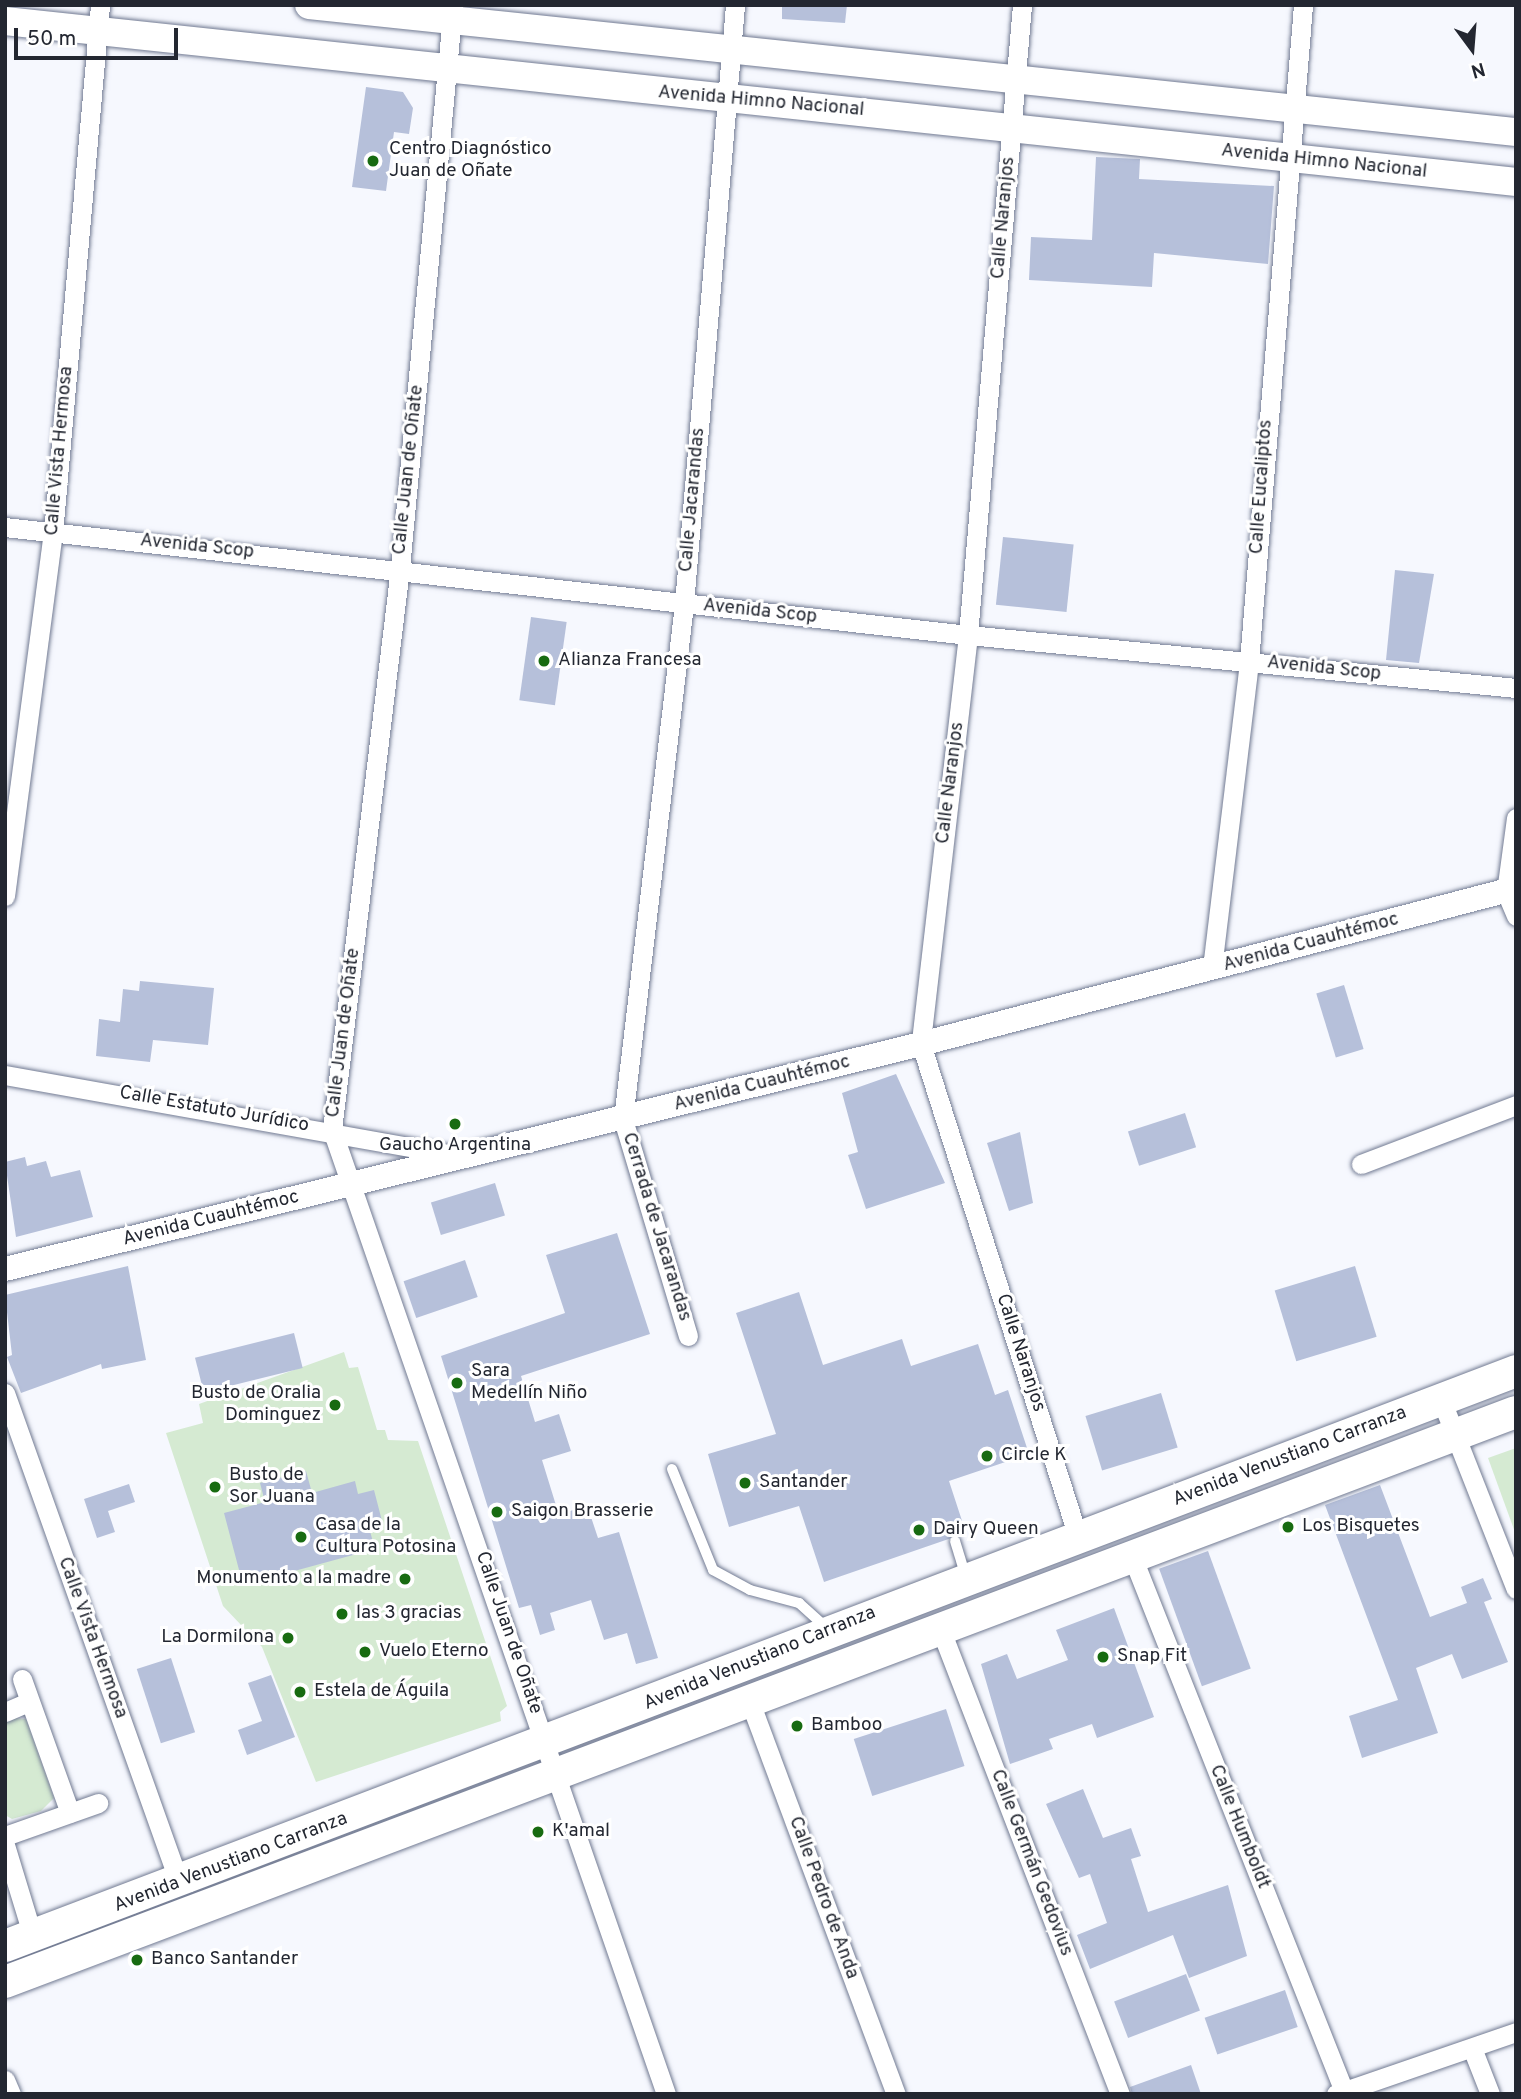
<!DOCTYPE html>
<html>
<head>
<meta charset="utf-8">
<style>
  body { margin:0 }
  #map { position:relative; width:1521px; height:2099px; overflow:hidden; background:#f6f8fe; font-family:Overpass,sans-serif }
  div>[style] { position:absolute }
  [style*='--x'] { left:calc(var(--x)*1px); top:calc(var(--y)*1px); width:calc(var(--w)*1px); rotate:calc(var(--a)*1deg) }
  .green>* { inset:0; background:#d5ead2 }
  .building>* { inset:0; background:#b6c0da; transform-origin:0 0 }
  .roads { filter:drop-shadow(0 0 2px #717a92) drop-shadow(0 0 2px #717a92) }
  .service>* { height:10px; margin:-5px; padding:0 5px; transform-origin:5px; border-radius:5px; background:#fff }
  .minor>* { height:19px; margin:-9.5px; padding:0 9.5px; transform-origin:9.5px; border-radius:9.5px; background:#fff }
  .tertiary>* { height:24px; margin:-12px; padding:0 12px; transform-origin:12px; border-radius:12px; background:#fff }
  .secondary>* { height:28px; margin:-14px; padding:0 14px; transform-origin:14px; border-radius:14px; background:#fff }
  .primary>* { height:32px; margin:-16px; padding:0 16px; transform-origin:16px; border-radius:16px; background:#fff }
  .dots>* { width:19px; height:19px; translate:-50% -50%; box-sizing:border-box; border:4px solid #fff; border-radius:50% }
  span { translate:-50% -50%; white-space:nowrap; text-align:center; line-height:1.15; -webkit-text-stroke:6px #fff; paint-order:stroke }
  .street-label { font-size:19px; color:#232731 }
  .poi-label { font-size:19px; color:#232731 }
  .left { translate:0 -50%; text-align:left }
  .right { translate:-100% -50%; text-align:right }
  .frame { position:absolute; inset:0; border:7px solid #232731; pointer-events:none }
  .north { position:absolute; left:1437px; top:14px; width:70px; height:70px; -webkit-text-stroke:5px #fff; paint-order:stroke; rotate:164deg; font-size:19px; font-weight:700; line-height:28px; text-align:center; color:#232731 }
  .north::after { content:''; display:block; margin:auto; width:24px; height:32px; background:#232731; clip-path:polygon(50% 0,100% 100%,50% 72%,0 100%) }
  .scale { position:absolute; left:14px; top:28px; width:164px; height:32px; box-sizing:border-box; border:4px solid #232731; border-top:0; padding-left:9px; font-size:21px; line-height:24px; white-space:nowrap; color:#232731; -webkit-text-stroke:5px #fff; paint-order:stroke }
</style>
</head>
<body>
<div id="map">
  <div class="green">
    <i style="clip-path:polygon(344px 1352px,349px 1368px,358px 1367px,377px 1430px,385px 1430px,388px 1440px,418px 1441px,507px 1706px,500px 1712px,501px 1721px,316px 1782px,262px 1647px,223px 1606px,166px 1433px,203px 1423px,199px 1404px)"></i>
    <i style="clip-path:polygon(1516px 1448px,1516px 1535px,1488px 1458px)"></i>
    <i style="clip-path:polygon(5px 1717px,26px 1719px,54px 1798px,41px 1811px,12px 1819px,5px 1815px)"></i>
  </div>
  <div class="building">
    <i style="clip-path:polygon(782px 5px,847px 5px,845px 23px,782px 19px)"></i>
    <i style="clip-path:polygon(366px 87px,403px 92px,413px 108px,409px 134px,394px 132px,386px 191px,352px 187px)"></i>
    <i style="clip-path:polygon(1096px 157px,1140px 159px,1139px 179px,1274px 186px,1268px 264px,1154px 253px,1152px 287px,1029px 280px,1031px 237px,1092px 240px)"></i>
    <i style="left:1003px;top:537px;width:71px;height:68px;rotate:6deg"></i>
    <i style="clip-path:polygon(1395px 570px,1434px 574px,1419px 663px,1386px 660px)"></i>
    <i style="left:531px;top:617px;width:36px;height:84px;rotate:8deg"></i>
    <i style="clip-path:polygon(140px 981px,214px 988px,208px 1045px,153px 1040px,150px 1062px,96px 1056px,99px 1019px,120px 1022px,123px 989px,139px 991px)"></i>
    <i style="left:1344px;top:985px;width:67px;height:29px;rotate:73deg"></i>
    <i style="clip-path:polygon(896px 1074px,945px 1183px,866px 1209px,848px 1155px,858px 1152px,842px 1093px)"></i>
    <i style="left:1185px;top:1113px;width:36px;height:60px;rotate:72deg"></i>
    <i style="clip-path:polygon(1020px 1132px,1033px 1203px,1009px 1211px,987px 1143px)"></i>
    <i style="clip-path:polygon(25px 1157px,27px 1166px,46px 1161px,51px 1177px,80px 1170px,93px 1217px,16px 1237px,5px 1162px)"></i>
    <i style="left:495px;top:1183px;width:34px;height:67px;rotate:73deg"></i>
    <i style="clip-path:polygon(617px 1233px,650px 1334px,521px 1376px,535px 1422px,559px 1414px,571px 1451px,542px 1460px,559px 1515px,587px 1505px,598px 1538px,619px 1532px,658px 1658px,636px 1664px,627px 1633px,604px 1640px,591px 1600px,550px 1613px,555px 1630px,540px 1635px,531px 1605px,519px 1608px,441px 1356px,565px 1313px,546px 1255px)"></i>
    <i style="left:465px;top:1260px;width:39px;height:65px;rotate:71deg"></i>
    <i style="clip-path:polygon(128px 1266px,146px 1360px,102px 1369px,101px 1364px,21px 1393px,7px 1357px,12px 1355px,5px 1295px)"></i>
    <i style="left:1355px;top:1266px;width:74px;height:84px;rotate:73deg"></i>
    <i style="clip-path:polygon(799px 1292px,823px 1365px,902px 1339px,911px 1366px,978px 1344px,995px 1395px,1008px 1390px,1029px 1454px,949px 1481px,966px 1533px,824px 1582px,799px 1506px,729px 1527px,708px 1454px,776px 1434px,736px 1313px)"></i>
    <i style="left:294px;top:1333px;width:36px;height:102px;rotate:76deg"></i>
    <i style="left:1161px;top:1393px;width:57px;height:79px;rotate:73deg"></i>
    <i style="clip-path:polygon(306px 1471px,312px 1493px,355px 1481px,358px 1494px,374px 1490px,382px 1521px,368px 1524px,375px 1549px,243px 1585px,224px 1513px,265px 1502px,260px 1483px)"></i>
    <i style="clip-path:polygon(129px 1484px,135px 1502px,108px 1511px,115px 1532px,97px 1538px,84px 1499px)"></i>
    <i style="clip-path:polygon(1380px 1485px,1430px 1617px,1467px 1603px,1461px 1587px,1483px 1578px,1492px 1599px,1484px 1602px,1508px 1662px,1462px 1679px,1452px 1654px,1416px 1668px,1438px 1733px,1362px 1758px,1349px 1716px,1398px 1700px,1325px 1505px)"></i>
    <i style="left:1208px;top:1551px;width:125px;height:52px;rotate:70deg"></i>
    <i style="clip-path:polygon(1114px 1608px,1154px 1717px,1097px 1738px,1092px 1724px,1049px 1739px,1053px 1749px,1010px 1764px,981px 1664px,1007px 1654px,1017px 1679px,1068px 1660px,1056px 1630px)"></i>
    <i style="left:171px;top:1658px;width:78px;height:36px;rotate:72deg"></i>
    <i style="clip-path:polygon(271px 1675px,295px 1737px,247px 1755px,238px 1730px,262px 1721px,248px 1683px)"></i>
    <i style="left:946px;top:1709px;width:60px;height:97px;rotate:72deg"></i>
    <i style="clip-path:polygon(1083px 1789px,1103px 1838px,1131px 1828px,1141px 1856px,1131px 1859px,1148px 1912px,1228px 1885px,1247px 1956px,1189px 1978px,1173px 1935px,1090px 1969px,1077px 1935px,1107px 1923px,1090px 1874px,1079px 1878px,1046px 1804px)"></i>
    <i style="left:1186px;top:1974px;width:39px;height:77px;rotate:69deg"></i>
    <i style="left:1285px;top:1990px;width:39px;height:85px;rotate:71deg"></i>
    <i style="clip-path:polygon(1191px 2065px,1201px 2094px,1132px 2094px,1130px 2087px)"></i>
  </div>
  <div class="roads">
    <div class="service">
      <i style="--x:672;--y:1469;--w:109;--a:67.9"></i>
      <i style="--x:713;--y:1570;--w:42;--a:28.4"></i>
      <i style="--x:750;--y:1590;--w:51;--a:14.9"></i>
      <i style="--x:799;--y:1603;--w:38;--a:42"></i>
      <i style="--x:955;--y:1541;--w:37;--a:73"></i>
    </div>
    <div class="minor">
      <i style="--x:453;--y:5;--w:565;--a:95.38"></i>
      <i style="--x:400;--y:568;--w:566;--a:96.9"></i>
      <i style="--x:332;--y:1130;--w:1020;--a:70.89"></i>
      <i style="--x:1022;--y:5;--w:632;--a:94.9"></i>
      <i style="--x:968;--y:635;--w:412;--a:96.6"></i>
      <i style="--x:921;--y:1044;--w:517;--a:72.34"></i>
      <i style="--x:5;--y:527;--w:969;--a:6.4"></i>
      <i style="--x:968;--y:635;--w:551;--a:5.52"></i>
      <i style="--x:1516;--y:818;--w:75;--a:97.7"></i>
      <i style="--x:1506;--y:892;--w:26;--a:67"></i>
      <i style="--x:5;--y:896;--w:366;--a:-82.5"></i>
      <i style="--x:53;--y:533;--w:530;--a:-84.91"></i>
      <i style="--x:1212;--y:968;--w:309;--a:-83.1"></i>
      <i style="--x:1249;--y:661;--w:658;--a:-85.29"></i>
      <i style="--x:5;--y:1075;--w:461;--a:10.1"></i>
      <i style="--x:1361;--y:1164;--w:166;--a:-20.8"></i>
      <i style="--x:688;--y:1336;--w:227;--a:-106.7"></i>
      <i style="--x:623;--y:1119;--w:519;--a:-83.24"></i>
      <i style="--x:684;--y:604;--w:601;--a:-85.13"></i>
      <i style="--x:5;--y:1393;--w:519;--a:70.41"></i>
      <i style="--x:1441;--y:1399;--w:204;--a:68.5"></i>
      <i style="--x:1134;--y:1561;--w:573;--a:68.4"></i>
      <i style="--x:942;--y:1633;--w:494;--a:68.9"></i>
      <i style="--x:22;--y:1679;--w:142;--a:70.3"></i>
      <i style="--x:750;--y:1702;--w:418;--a:69.6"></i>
      <i style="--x:5;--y:1712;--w:26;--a:-23"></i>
      <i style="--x:5;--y:1836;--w:99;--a:-19.5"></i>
      <i style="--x:5;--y:1845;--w:96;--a:73.1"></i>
      <i style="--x:1472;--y:2048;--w:49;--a:68.6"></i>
      <i style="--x:5;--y:2080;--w:15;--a:67"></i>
      <i style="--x:1336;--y:2094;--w:190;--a:-19"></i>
    </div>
    <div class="tertiary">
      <i style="--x:5;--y:1269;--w:943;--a:-13.8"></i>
      <i style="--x:921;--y:1044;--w:615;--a:-14.69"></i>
    </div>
    <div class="secondary">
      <i style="--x:309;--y:5;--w:1214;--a:6.01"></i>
      <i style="--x:5;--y:21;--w:1520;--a:6.08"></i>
    </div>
    <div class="primary">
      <i style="--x:5;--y:1946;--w:1617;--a:-20.83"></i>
      <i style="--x:5;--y:1982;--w:1615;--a:-20.67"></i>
    </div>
  </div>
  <div class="dots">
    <i style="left:373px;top:161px;background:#186b11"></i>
    <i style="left:544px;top:661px;background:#186b11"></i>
    <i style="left:455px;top:1124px;background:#186b11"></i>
    <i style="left:457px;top:1383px;background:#186b11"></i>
    <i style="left:335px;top:1405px;background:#186b11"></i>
    <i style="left:987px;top:1456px;background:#186b11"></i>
    <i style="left:745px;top:1483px;background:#186b11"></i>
    <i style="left:215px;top:1487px;background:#186b11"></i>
    <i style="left:497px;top:1512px;background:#186b11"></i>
    <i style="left:1288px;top:1527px;background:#186b11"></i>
    <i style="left:919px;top:1530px;background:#186b11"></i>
    <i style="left:301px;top:1537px;background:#186b11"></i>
    <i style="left:405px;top:1579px;background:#186b11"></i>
    <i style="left:342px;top:1614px;background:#186b11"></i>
    <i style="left:288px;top:1638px;background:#186b11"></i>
    <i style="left:365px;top:1652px;background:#186b11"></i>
    <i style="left:1103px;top:1657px;background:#186b11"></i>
    <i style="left:300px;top:1692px;background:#186b11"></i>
    <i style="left:797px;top:1726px;background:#186b11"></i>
    <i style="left:538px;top:1832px;background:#186b11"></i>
    <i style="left:137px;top:1960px;background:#186b11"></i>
  </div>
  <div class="street-label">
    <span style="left:761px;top:102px;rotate:5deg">Avenida Himno Nacional</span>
    <span style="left:1324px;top:162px;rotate:6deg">Avenida Himno Nacional</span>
    <span style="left:1004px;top:218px;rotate:-85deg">Calle Naranjos</span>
    <span style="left:60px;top:451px;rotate:-85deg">Calle Vista Hermosa</span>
    <span style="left:409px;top:470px;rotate:-84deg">Calle Juan de Oñate</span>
    <span style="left:1262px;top:487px;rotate:-86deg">Calle Eucaliptos</span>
    <span style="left:693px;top:500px;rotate:-85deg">Calle Jacarandas</span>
    <span style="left:197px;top:547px;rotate:6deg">Avenida Scop</span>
    <span style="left:760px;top:612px;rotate:6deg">Avenida Scop</span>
    <span style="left:1324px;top:669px;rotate:6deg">Avenida Scop</span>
    <span style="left:951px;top:783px;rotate:-83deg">Calle Naranjos</span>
    <span style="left:1311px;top:943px;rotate:-15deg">Avenida Cuauhtémoc</span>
    <span style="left:344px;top:1033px;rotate:-83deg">Calle Juan de Oñate</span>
    <span style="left:762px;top:1084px;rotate:-14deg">Avenida Cuauhtémoc</span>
    <span style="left:214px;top:1110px;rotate:10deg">Calle Estatuto Jurídico</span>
    <span style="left:211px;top:1219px;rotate:-14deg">Avenida Cuauhtémoc</span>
    <span style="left:656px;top:1227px;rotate:73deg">Cerrada de Jacarandas</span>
    <span style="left:1020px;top:1353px;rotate:72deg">Calle Naranjos</span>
    <span style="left:1290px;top:1457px;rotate:-21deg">Avenida Venustiano Carranza</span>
    <span style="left:508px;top:1633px;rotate:71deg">Calle Juan de Oñate</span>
    <span style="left:92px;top:1638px;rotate:70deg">Calle Vista Hermosa</span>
    <span style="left:760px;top:1659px;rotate:-22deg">Avenida Venustiano Carranza</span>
    <span style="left:1239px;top:1827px;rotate:68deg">Calle Humboldt</span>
    <span style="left:231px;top:1863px;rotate:-21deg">Avenida Venustiano Carranza</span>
    <span style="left:1031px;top:1863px;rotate:69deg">Calle Germán Gedovius</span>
    <span style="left:823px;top:1898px;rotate:70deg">Calle Pedro de Anda</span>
  </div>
  <div class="poi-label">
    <span class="left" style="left:389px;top:161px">Centro Diagnóstico<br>Juan de Oñate</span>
    <span class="left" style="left:558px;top:661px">Alianza Francesa</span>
    <span style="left:455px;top:1146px">Gaucho Argentina</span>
    <span class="left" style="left:471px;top:1383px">Sara<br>Medellín Niño</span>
    <span class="right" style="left:321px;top:1405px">Busto de Oralia<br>Dominguez</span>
    <span class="left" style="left:1001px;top:1456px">Circle K</span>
    <span class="left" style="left:229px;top:1487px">Busto de<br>Sor Juana</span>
    <span class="left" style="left:759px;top:1483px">Santander</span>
    <span class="left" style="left:511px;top:1512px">Saigon Brasserie</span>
    <span class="left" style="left:315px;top:1537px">Casa de la<br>Cultura Potosina</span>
    <span class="left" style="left:1302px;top:1527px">Los Bisquetes</span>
    <span class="left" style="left:933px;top:1530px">Dairy Queen</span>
    <span class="right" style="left:391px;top:1579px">Monumento a la madre</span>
    <span class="left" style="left:356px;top:1614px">las 3 gracias</span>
    <span class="right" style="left:274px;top:1638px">La Dormilona</span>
    <span class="left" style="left:379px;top:1652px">Vuelo Eterno</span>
    <span class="left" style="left:1117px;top:1657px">Snap Fit</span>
    <span class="left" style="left:314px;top:1692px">Estela de Águila</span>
    <span class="left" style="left:811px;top:1726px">Bamboo</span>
    <span class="left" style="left:552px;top:1832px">K'amal</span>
    <span class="left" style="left:151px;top:1960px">Banco Santander</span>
  </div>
  <div class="frame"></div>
  <div class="north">N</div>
  <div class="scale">50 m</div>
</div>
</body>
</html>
